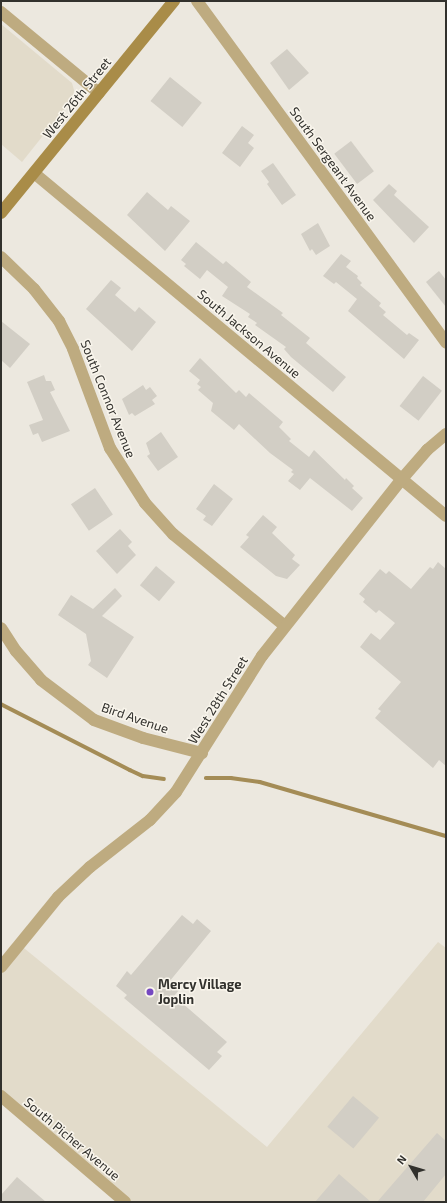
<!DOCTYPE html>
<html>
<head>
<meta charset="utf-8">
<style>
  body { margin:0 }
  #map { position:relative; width:447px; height:1203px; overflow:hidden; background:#ece8df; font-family:"Exo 2",sans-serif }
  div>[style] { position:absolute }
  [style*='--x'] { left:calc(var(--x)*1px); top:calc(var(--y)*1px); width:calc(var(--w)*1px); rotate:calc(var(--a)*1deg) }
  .built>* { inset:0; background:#e2dbca }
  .stream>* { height:3.5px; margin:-1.75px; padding:0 1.75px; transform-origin:1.75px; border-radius:1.75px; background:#a48c56 }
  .building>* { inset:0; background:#d2cec5; transform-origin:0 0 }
  .street>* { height:12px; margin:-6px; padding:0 6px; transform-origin:6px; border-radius:6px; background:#beab80 }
  .secondary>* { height:12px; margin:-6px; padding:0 6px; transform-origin:6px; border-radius:6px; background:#a98c48 }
  .dots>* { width:11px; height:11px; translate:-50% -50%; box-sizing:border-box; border:2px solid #f9f5ec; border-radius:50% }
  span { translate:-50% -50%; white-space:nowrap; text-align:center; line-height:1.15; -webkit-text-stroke:3px #f9f5ec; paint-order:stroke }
  .street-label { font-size:13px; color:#32312d }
  .poi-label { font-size:13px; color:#32312d; font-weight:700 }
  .left { translate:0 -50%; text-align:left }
  .frame { position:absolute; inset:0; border:2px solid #32312d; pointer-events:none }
  .north { position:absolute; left:391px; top:1147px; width:40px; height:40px; -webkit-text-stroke:3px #f9f5ec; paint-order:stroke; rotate:308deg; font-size:11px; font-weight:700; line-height:16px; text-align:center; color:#32312d }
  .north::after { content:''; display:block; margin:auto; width:14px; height:18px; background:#32312d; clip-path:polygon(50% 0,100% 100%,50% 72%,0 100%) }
</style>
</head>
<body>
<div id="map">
  <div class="built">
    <i style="clip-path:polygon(1px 24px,72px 83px,74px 90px,73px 98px,22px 162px,1px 144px)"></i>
    <i style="clip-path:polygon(438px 942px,446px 948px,446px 1202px,125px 1202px,1px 1096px,1px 967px,19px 944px,267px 1147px)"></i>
  </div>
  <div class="stream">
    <i style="--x:1;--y:704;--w:145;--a:27.1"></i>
    <i style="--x:130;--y:770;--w:14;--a:25"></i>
    <i style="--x:143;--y:776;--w:21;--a:8"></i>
    <i style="--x:206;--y:778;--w:25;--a:0"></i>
    <i style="--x:231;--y:778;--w:29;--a:8"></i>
    <i style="--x:260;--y:782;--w:194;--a:16.2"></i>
  </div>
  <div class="building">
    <i style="clip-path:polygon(287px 49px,309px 73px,289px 90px,270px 63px)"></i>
    <i style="left:170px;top:77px;width:41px;height:31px;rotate:39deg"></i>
    <i style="clip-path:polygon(242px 126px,254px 135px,248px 143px,254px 148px,240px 167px,222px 153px)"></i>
    <i style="left:351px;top:141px;width:38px;height:21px;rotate:53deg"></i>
    <i style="clip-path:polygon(273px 163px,296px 195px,282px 205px,267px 184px,269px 182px,261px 171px)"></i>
    <i style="clip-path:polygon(389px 184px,397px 191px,394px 195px,429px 227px,414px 243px,373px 200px)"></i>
    <i style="clip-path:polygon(147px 192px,168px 210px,171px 206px,190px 221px,165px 251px,127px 215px)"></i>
    <i style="clip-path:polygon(318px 223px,330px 246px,316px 255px,312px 249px,310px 251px,301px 234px)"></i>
    <i style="clip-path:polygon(196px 242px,223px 264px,226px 261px,251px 282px,247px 287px,283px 313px,281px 315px,310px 338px,306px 343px,346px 377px,333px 392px,291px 357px,284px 349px,286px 347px,255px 325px,257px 323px,248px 317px,250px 314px,222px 296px,228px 287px,207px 270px,200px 279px,184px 266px,186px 264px,181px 260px)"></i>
    <i style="clip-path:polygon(341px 254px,351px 261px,346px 267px,358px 276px,357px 278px,362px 283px,360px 285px,381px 303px,379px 306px,386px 312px,383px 315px,407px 335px,409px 333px,419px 340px,404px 359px,348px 311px,357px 299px,336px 282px,334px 284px,323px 276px)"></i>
    <i style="clip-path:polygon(439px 271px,446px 280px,446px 307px,426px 282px)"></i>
    <i style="clip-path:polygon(111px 280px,121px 288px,115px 295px,135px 312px,139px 307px,156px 322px,132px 351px,86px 309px)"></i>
    <i style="clip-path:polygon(1px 321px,30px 344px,10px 368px,1px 360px)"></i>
    <i style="clip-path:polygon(200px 358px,236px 393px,239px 390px,246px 397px,249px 393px,283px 422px,279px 427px,291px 439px,289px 441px,309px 457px,314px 450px,345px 480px,346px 478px,354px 486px,352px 488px,363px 498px,352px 511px,310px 478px,300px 490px,288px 481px,294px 474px,291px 472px,293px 470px,270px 453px,239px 424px,234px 430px,211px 411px,213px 403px,198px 390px,201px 387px,197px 384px,200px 380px,189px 371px)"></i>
    <i style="clip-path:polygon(44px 375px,46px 381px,51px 381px,55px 390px,50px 392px,70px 431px,42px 442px,38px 433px,33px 435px,29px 425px,43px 420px,27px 382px)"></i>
    <i style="left:423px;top:376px;width:24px;height:38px;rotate:38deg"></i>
    <i style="clip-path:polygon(143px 385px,146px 390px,150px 387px,157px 396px,152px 400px,155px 404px,135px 416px,132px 413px,129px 415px,122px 399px)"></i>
    <i style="clip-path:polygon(161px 432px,178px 457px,158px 471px,147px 456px,150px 454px,146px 443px)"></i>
    <i style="clip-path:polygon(214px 484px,233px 499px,212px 526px,203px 520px,206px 516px,196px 509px)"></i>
    <i style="left:95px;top:488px;width:32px;height:29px;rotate:56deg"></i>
    <i style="clip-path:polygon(263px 515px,277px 527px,272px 533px,295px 555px,292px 559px,300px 565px,287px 579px,276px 576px,240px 547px,249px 537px,246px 535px)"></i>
    <i style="clip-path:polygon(120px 529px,132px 542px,128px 546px,136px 555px,117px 574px,96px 551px)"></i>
    <i style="clip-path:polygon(438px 562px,446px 569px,446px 766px,439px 760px,433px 768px,375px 718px,381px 711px,378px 709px,401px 682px,360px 647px,371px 633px,380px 640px,395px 623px,379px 610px,376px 613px,363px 602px,365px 599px,359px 594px,380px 569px,386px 574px,389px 571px,411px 589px,430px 567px,433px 569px)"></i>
    <i style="left:156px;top:566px;width:25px;height:25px;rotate:40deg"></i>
    <i style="clip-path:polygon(115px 588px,122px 596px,102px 616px,134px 637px,107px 678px,88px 665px,91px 661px,86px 634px,58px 615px,71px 595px,93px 609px)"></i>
    <i style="clip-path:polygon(182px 915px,193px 924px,197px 919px,211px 931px,169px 982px,179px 990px,174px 996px,227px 1042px,217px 1052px,222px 1056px,209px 1070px,124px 998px,127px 995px,116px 986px,127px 971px,131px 975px)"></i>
    <i style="left:353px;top:1096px;width:34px;height:40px;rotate:40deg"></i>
    <i style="clip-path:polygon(437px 1133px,446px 1141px,446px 1174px,423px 1202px,377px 1202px)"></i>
    <i style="clip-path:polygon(339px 1174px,371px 1202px,315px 1202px)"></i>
    <i style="clip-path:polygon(17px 1177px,46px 1202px,1px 1202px,1px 1195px)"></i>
  </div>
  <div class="street">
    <i style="--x:197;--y:1;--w:423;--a:53.9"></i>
    <i style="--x:1;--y:12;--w:127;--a:39.6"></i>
    <i style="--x:34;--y:173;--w:536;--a:39.78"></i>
    <i style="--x:1;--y:257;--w:46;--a:44.1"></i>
    <i style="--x:34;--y:289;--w:41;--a:52"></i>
    <i style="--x:59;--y:321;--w:31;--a:63"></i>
    <i style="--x:73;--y:349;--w:106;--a:69.5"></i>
    <i style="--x:110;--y:448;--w:65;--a:57.5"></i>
    <i style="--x:145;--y:503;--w:42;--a:47.9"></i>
    <i style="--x:173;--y:534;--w:145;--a:39.4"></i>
    <i style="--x:1;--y:628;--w:27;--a:57"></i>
    <i style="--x:16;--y:651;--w:38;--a:49"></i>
    <i style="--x:41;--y:680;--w:66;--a:37"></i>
    <i style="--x:94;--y:720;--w:52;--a:20.2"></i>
    <i style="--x:143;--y:738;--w:61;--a:14.3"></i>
    <i style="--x:1;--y:967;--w:90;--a:-50.8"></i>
    <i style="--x:58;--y:897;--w:44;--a:-43.2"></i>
    <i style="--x:90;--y:867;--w:76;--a:-38.1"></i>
    <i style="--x:150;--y:820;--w:38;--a:-47"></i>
    <i style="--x:176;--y:792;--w:161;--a:-57.7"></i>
    <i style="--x:262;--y:656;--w:224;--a:-51.7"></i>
    <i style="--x:401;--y:480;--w:40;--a:-49"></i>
    <i style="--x:427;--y:450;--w:25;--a:-40"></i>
    <i style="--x:1;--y:1096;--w:163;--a:40.5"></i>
  </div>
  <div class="secondary">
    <i style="--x:1;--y:213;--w:274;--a:-50.8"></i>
  </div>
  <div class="dots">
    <i style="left:150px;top:992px;background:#7548c1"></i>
  </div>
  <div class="street-label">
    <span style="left:77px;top:98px;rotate:-51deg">West 26th Street</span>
    <span style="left:333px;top:164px;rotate:54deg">South Sergeant Avenue</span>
    <span style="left:249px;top:334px;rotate:40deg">South Jackson Avenue</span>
    <span style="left:108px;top:399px;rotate:68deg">South Connor Avenue</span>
    <span style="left:218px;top:700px;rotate:-58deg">West 28th Street</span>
    <span style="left:135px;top:718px;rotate:19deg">Bird Avenue</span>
    <span style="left:72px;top:1139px;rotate:40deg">South Picher Avenue</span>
  </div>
  <div class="poi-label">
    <span class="left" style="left:158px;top:992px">Mercy Village<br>Joplin</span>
  </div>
  <div class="frame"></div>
  <div class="north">N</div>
</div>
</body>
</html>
